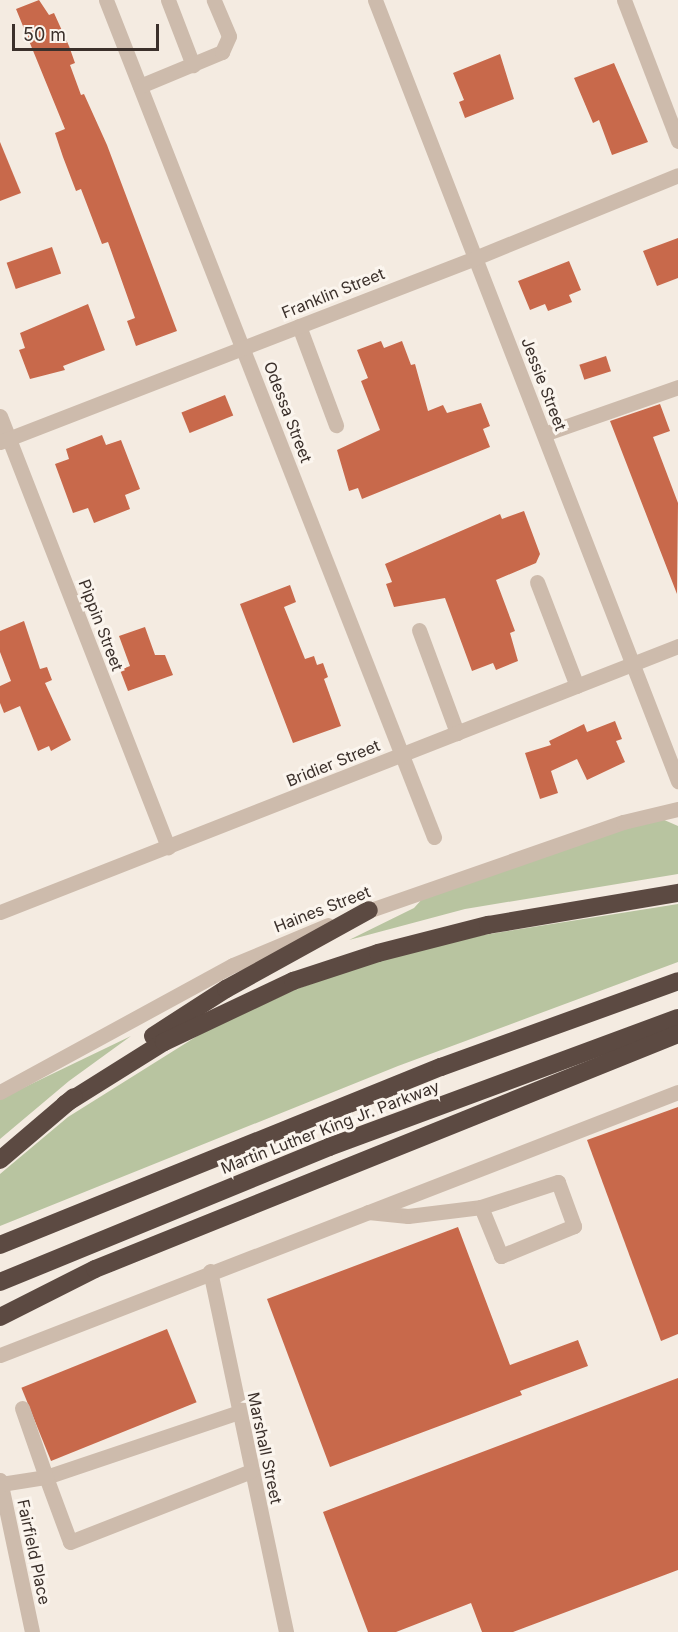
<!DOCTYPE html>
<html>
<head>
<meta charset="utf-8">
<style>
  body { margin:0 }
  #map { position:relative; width:678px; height:1632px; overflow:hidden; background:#f4ebe1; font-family:Inter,sans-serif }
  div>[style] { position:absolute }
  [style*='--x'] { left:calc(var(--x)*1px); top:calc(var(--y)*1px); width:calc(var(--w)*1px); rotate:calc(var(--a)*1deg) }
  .green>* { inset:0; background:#b8c4a0 }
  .building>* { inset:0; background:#c8694b; transform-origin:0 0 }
  .minor>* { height:15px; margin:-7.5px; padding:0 7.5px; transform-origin:7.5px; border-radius:7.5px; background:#cdbbac }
  .highway>* { height:18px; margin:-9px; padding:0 9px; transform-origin:9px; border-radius:9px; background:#5c4a42 }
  span { translate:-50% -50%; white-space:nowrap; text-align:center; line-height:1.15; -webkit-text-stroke:6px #fbf5ee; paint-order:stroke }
  .street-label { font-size:16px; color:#3b302b }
  .scale { position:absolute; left:12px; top:24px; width:147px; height:27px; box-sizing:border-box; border:3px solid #3b302b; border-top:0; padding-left:8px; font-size:18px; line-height:21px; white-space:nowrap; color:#3b302b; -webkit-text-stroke:4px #fbf5ee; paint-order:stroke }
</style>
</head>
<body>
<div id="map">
  <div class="green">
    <i style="clip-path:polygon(662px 819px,678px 826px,678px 874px,465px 909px,349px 940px,414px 908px,424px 897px,600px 836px)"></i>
    <i style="clip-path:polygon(678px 904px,678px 962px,398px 1066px,0 1226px,0 1174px,68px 1117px,202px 1033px,294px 990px,381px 959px,483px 935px)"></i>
    <i style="clip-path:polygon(131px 1036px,69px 1081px,0 1139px,0 1099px)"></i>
  </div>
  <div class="building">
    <i style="clip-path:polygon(39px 0,49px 15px,54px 13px,69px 46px,75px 63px,70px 65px,81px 95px,84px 94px,107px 145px,177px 331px,136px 346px,127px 321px,135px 318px,108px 242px,102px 244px,81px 189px,76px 191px,63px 157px,55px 133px,65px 129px,16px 9px)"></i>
    <i style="clip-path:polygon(500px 54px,514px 99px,465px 118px,459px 102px,464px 100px,453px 73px)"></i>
    <i style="clip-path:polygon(614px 63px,648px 142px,612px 155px,599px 120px,593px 123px,574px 78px)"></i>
    <i style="clip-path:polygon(0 142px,21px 193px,0 201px)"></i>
    <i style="clip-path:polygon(678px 238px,678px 278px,657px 286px,643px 251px)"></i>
    <i style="left:52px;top:247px;width:28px;height:48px;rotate:71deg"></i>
    <i style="clip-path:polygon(569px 261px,581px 290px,569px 295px,572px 302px,548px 311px,545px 304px,530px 310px,518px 281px)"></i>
    <i style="clip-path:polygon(88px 304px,105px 350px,63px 366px,65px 370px,30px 379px,19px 350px,25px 348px,20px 333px)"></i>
    <i style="clip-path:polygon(381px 341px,384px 348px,402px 341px,411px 365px,415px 364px,428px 411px,443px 405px,447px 413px,481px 403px,490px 426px,483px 429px,490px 447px,362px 499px,358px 488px,349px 491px,337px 450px,380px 430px,361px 381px,368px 378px,357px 350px)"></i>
    <i style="left:606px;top:356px;width:16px;height:28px;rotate:72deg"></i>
    <i style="left:225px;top:395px;width:22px;height:47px;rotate:68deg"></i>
    <i style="clip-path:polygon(660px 404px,670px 431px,653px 437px,678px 503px,677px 594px,610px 421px)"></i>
    <i style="clip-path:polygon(102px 435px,106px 445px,121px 440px,140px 489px,125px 495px,130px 509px,94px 523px,88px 508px,73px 513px,55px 464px,69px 459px,66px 449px)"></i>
    <i style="clip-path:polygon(524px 511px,540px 554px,536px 563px,496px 580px,515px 631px,510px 633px,518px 661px,496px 670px,493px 663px,472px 671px,445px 598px,394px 607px,386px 584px,392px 582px,385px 564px,500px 514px,502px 519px)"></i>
    <i style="clip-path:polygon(290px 585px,296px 602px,284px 607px,305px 659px,314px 656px,317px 665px,323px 663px,328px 677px,324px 679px,341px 726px,293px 743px,240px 604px)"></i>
    <i style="clip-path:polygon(24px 621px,40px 669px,47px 667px,52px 680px,45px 683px,71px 740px,51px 751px,49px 746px,38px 751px,20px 706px,4px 713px,0 703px,0 686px,11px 681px,0 652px,0 631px)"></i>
    <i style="clip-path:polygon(145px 627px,155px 655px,165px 655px,173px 675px,128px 691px,120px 670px,130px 666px,119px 636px)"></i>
    <i style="clip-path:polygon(615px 721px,622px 739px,616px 741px,625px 762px,587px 780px,577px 759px,551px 771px,558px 793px,540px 799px,525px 753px,551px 745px,549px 741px,584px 724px,587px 732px)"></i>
    <i style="clip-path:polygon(678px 1107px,678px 1334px,661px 1341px,587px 1140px)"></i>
    <i style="clip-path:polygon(458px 1227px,510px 1365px,578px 1340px,588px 1366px,520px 1391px,522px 1395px,330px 1467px,267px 1299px)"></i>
    <i style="left:167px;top:1329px;width:79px;height:157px;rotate:68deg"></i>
    <i style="clip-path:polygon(678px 1378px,678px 1570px,513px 1632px,482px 1632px,471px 1603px,396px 1632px,368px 1632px,323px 1512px)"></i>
  </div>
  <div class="minor">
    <i style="--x:106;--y:0;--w:899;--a:68.6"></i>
    <i style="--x:168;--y:0;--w:70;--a:69"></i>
    <i style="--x:375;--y:0;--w:838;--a:68.8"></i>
    <i style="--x:624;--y:0;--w:151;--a:69"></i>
    <i style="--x:140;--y:86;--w:89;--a:-22.5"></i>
    <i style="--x:222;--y:52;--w:17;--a:-66"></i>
    <i style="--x:229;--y:36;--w:39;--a:-113"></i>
    <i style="--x:299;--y:326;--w:106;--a:69.5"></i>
    <i style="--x:0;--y:416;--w:463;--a:68.7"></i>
    <i style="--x:544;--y:434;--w:142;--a:-19.3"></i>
    <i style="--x:0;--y:442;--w:509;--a:-21.17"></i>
    <i style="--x:475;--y:258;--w:219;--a:-22.2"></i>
    <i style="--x:537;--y:582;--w:111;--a:69"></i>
    <i style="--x:419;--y:630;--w:110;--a:69.7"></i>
    <i style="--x:0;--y:912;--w:728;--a:-21.42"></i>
    <i style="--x:359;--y:914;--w:280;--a:-19.2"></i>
    <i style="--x:623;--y:822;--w:57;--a:-13.3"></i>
    <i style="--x:0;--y:1092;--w:265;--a:-28.6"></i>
    <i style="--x:233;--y:965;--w:103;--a:-22.8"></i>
    <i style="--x:368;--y:1212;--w:40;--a:5.7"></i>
    <i style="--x:408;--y:1216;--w:74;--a:-7"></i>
    <i style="--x:481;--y:1207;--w:81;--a:-18"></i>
    <i style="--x:558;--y:1182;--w:47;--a:70"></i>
    <i style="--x:574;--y:1226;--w:79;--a:157.7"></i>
    <i style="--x:501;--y:1256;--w:53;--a:-112.2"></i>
    <i style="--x:210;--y:1271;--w:369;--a:78.1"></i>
    <i style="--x:0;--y:1355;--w:727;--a:-21.2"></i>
    <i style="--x:239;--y:1412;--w:204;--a:161.4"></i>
    <i style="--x:46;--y:1477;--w:69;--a:69.7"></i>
    <i style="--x:70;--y:1542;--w:194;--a:-21.4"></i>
    <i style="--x:0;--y:1480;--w:155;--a:78.1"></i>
    <i style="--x:1;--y:1484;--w:46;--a:-8.8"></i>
    <i style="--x:46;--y:1477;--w:73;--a:-109.2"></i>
  </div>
  <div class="highway">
    <i style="--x:153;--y:1036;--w:87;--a:-32.8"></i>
    <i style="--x:226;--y:989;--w:163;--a:-28.9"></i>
    <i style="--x:65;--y:1104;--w:117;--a:-32.1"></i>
    <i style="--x:164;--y:1042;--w:143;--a:-25.3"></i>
    <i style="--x:293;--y:981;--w:89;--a:-18.2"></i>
    <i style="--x:378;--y:953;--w:114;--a:-14.3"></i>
    <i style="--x:488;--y:925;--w:193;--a:-9.6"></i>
    <i style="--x:0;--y:1160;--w:97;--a:-40.4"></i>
    <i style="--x:0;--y:1245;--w:476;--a:-22"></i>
    <i style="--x:441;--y:1067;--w:252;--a:-19.9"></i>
    <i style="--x:0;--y:1282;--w:356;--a:-22.3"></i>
    <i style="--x:329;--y:1147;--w:372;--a:-20.3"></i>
    <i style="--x:0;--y:1317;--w:106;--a:-26.8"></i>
    <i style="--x:95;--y:1269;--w:629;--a:-21.95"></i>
  </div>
  <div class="street-label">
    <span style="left:333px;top:293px;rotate:-22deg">Franklin Street</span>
    <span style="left:544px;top:384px;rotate:69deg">Jessie Street</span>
    <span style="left:288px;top:412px;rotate:69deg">Odessa Street</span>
    <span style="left:101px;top:625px;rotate:69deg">Pippin Street</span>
    <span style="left:333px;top:763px;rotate:-22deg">Bridier Street</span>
    <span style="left:322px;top:909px;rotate:-21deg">Haines Street</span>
    <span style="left:330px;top:1127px;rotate:-21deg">Martin Luther King Jr. Parkway</span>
    <span style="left:265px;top:1448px;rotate:78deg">Marshall Street</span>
    <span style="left:34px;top:1552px;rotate:78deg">Fairfield Place</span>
  </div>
  <div class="scale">50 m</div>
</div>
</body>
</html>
